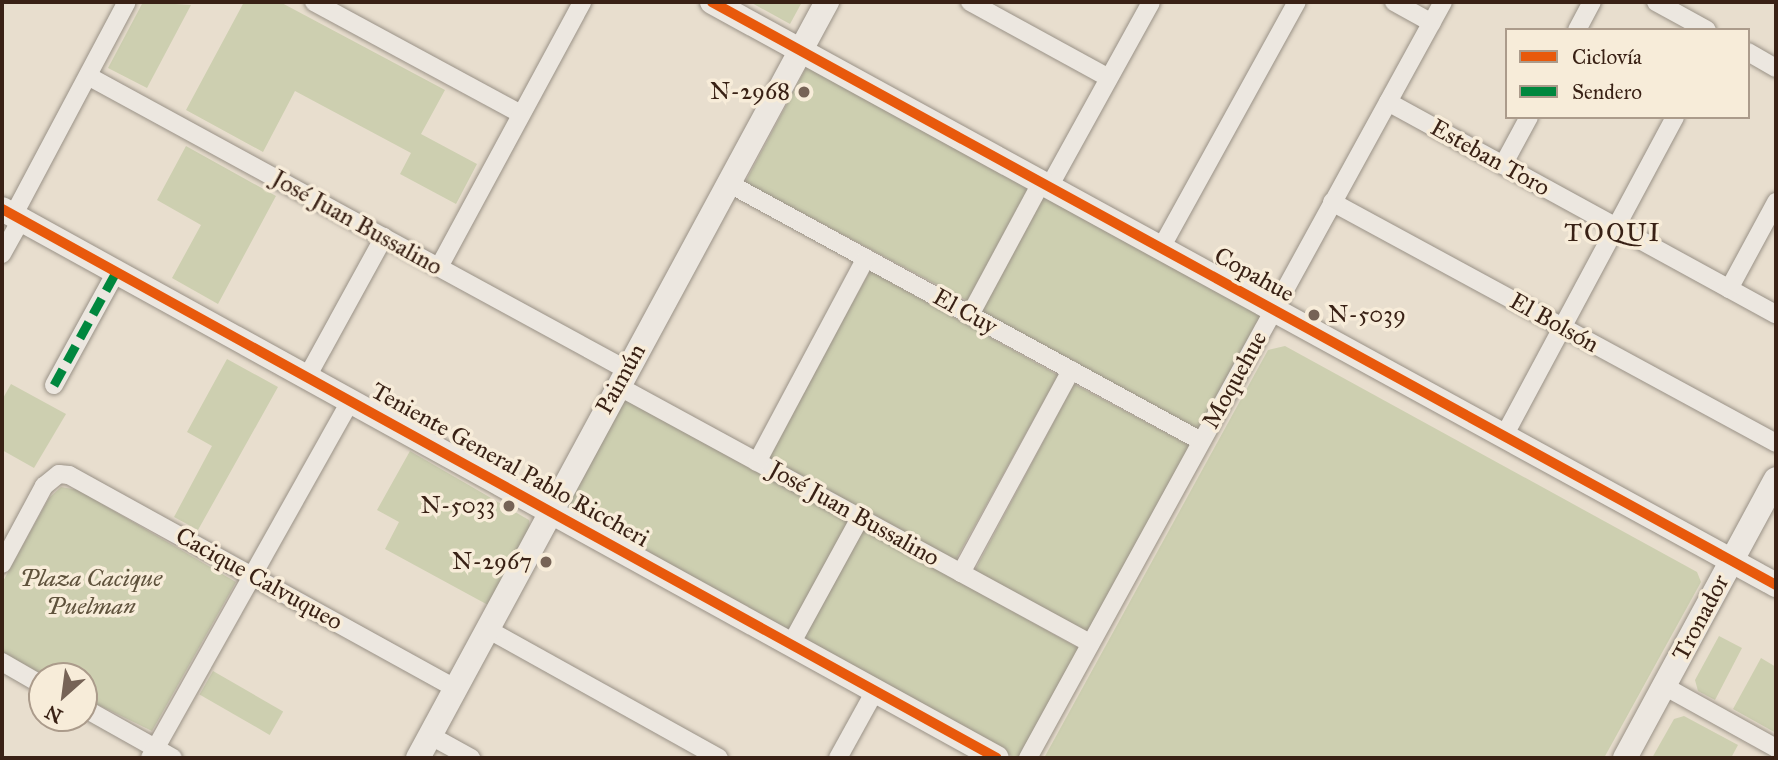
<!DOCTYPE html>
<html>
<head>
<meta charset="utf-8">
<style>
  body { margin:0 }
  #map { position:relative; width:1778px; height:760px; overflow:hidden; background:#e8dece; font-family:"IM FELL Great Primer",serif }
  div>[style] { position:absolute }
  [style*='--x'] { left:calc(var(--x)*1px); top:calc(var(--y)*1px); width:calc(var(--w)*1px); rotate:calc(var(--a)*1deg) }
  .green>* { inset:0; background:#cdcfb0; transform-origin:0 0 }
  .roads { filter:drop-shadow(0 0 2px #9a9287) drop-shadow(0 0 2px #9a9287) }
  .street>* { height:18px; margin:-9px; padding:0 9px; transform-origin:9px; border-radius:9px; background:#ece7e0 }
  .secondary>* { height:24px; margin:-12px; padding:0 12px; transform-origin:12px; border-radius:12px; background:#ece7e0 }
  .quiet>* { height:9px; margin-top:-4.5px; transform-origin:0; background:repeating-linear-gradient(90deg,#00873e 0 18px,transparent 0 27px) }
  .cycleway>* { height:10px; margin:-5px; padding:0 5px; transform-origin:5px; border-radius:5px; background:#e8590c }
  .dots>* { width:19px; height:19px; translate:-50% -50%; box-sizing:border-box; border:4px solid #f7ecd9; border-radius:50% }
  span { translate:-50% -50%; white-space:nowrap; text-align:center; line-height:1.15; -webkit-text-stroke:7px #f7ecd9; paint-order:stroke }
  .poi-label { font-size:24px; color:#392115 }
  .right { translate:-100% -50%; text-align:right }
  .left { translate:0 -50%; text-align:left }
  .street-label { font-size:24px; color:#392115 }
  .park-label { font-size:24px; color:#5f523c; font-style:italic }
  .neighbourhood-label { font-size:26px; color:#392115; letter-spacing:2px }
  .frame { position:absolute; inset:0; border:4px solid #392115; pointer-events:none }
  .legend { position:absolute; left:1505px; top:28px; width:245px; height:91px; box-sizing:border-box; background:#f7ecd9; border:2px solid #ab9b8b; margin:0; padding:9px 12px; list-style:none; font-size:21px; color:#392115 }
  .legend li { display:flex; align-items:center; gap:14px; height:35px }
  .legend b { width:35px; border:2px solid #ab9b8b }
  .north { position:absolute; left:28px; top:662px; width:70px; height:70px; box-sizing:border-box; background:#f7ecd9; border:2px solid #ab9b8b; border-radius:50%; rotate:208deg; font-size:19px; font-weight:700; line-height:28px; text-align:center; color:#392115 }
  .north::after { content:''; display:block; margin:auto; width:24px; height:32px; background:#766356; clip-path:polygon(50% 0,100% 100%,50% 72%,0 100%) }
</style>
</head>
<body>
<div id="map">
  <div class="green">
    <i style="clip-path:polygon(143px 2px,191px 5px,147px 88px,108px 68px)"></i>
    <i style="clip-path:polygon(244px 2px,280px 2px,445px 90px,421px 134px,477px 164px,456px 204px,400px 174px,411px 153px,295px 91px,263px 152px,186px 110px)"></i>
    <i style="clip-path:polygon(750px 2px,802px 2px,790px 24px)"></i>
    <i style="left:807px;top:66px;width:255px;height:132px;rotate:28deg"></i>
    <i style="clip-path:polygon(186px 146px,276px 196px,218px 304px,172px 278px,201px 225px,157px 200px)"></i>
    <i style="left:1044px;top:194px;width:249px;height:134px;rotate:29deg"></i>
    <i style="left:870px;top:271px;width:215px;height:214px;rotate:29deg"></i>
    <i style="clip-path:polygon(1285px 346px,1697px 572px,1701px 582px,1604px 758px,1044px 758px,1268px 350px)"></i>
    <i style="clip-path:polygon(227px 359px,278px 387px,198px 530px,174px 517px,212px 446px,187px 432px)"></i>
    <i style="clip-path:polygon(11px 384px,66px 414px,34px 468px,2px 450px,2px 400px)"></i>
    <i style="left:1074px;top:384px;width:132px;height:213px;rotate:28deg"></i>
    <i style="left:626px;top:397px;width:257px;height:126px;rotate:29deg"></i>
    <i style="clip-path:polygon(410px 451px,529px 520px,530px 529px,488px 605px,385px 549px,399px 522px,377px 510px)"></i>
    <i style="clip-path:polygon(61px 487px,78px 490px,236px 582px,152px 731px,84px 698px,84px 676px,45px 676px,2px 652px,2px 583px,49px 498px)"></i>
    <i style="left:862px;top:528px;width:248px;height:127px;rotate:29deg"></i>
    <i style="clip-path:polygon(1719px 636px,1742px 648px,1715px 700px,1698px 691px,1695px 680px)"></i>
    <i style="clip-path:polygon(1761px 658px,1776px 667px,1776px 733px,1733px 709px)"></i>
    <i style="left:213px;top:671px;width:81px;height:27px;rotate:30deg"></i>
    <i style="clip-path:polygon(1684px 716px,1738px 745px,1731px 758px,1652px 758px,1674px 719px)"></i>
  </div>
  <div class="roads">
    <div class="street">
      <i style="--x:314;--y:2;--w:235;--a:28.4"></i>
      <i style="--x:970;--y:2;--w:158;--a:28.7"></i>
      <i style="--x:1394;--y:2;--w:43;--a:28.9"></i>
      <i style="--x:1656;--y:2;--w:58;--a:28.8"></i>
      <i style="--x:1577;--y:30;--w:32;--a:-62"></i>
      <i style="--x:1748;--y:52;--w:32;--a:30"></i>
      <i style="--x:88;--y:76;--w:614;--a:28.61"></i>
      <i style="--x:1388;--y:102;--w:442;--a:28.7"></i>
      <i style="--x:1503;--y:165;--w:55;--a:-61.6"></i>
      <i style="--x:728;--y:183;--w:539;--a:28.61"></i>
      <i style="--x:1049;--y:187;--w:211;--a:-61.1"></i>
      <i style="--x:1332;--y:202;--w:505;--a:28.49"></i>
      <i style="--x:13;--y:216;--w:242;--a:-62"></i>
      <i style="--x:1161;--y:248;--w:281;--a:-61.1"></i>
      <i style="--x:2;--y:254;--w:39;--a:-61"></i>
      <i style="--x:439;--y:267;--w:301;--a:-61.6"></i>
      <i style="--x:1729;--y:289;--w:99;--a:-61.6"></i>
      <i style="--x:970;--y:315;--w:150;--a:-61.7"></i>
      <i style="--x:307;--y:377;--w:160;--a:-61.2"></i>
      <i style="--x:54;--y:385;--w:129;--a:-61.2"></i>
      <i style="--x:618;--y:386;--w:537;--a:28.57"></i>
      <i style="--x:1504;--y:436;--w:362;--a:-61.8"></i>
      <i style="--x:757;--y:462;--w:231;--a:-61.9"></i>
      <i style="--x:2;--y:564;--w:89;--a:-61.7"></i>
      <i style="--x:44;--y:486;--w:19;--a:-39"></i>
      <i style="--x:59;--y:474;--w:10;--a:6"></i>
      <i style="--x:69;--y:475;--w:443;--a:28.9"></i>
      <i style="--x:961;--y:573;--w:231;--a:-61.5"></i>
      <i style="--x:489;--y:630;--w:263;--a:29.1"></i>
      <i style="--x:791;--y:644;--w:144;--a:-61.3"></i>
      <i style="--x:2;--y:662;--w:46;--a:29.9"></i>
      <i style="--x:1664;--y:686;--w:128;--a:29"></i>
      <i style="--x:84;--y:708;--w:102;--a:29.3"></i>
      <i style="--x:431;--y:736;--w:46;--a:28.8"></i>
      <i style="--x:150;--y:758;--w:409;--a:-60.7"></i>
      <i style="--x:838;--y:758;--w:77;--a:-61.1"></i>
      <i style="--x:1028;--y:758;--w:862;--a:-61.24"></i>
    </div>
    <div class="secondary">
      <i style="--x:712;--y:2;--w:1213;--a:28.72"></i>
      <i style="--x:2;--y:209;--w:1136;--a:28.89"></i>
      <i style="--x:418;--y:758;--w:860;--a:-61.59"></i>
      <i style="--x:1625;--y:758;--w:317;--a:-61.6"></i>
    </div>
  </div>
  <div class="quiet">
    <i style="--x:54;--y:385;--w:129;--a:-61.2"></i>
  </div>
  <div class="cycleway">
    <i style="--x:712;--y:2;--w:1213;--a:28.72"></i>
    <i style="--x:2;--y:209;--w:1136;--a:28.89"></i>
  </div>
  <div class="dots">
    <i style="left:804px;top:92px;background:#766356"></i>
    <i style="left:1314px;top:315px;background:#766356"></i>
    <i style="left:509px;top:506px;background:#766356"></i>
    <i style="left:546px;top:562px;background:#766356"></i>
  </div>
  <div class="poi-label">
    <span class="right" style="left:790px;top:92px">N-2968</span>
    <span class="left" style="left:1328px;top:315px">N-5039</span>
    <span class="right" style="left:495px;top:506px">N-5033</span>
    <span class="right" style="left:532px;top:562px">N-2967</span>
  </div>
  <div class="street-label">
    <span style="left:1490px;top:158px;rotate:29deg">Esteban Toro</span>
    <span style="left:357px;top:223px;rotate:29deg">José Juan Bussalino</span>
    <span style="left:1254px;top:275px;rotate:29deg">Copahue</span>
    <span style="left:965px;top:312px;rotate:29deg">El Cuy</span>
    <span style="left:1554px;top:323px;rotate:29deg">El Bolsón</span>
    <span style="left:621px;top:379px;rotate:-61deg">Paimún</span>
    <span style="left:1235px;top:380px;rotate:-61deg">Moquehue</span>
    <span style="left:510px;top:465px;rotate:29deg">Teniente General Pablo Riccheri</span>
    <span style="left:854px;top:514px;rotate:29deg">José Juan Bussalino</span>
    <span style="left:259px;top:579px;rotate:29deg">Cacique Calvuqueo</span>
    <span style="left:1701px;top:618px;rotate:-62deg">Tronador</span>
  </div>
  <div class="park-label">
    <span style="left:91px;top:593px">Plaza Cacique<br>Puelman</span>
  </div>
  <div class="neighbourhood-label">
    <span style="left:1613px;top:233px">TOQUI</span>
  </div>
  <div class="frame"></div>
  <ul class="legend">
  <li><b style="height:9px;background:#e8590c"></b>Ciclovía</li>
  <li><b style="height:9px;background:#00873e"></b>Sendero</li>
  </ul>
  <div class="north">N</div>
</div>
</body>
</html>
